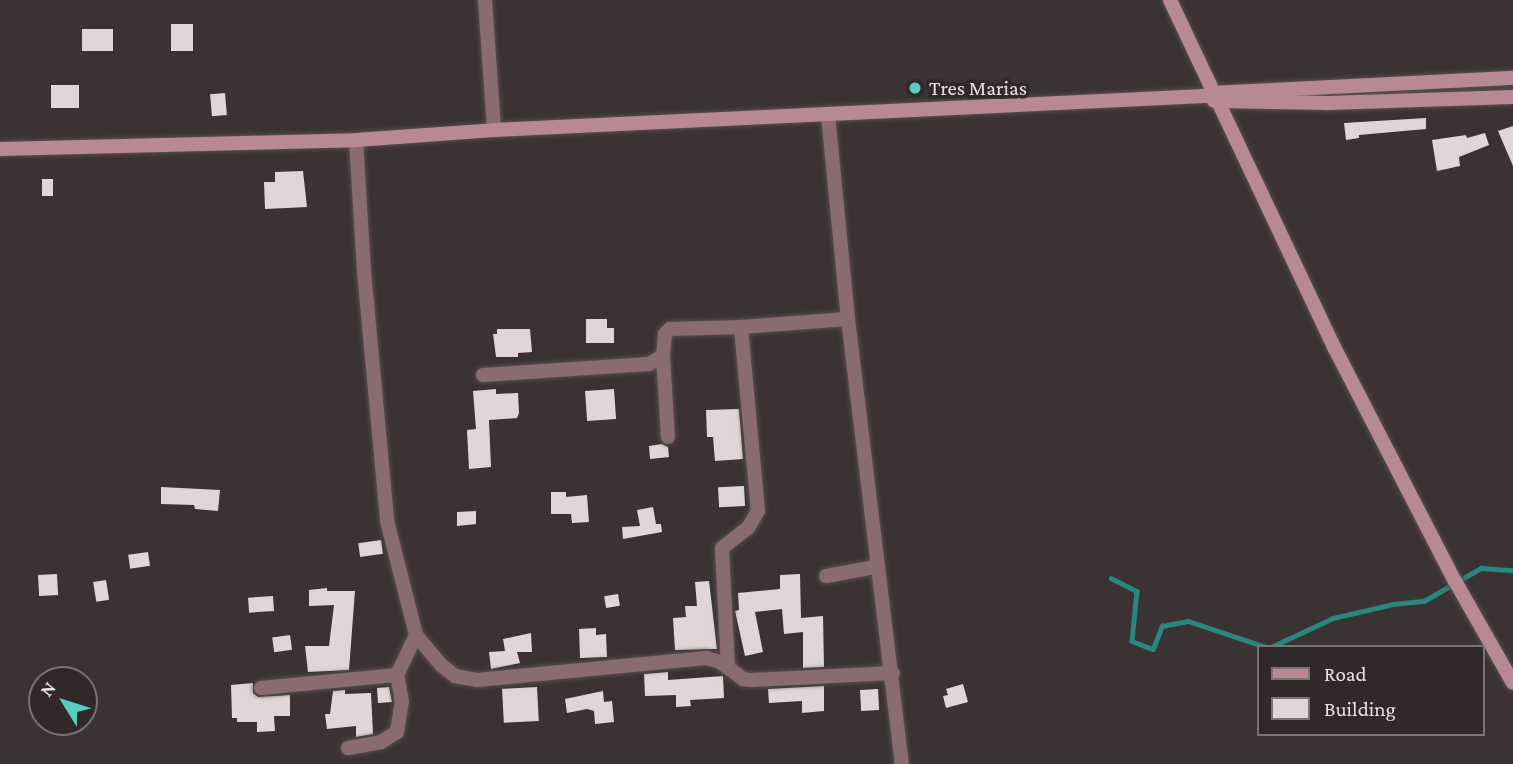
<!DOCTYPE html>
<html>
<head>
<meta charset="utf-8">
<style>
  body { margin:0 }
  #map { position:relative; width:1513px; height:764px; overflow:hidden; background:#3b3234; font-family:"Crimson Pro",serif }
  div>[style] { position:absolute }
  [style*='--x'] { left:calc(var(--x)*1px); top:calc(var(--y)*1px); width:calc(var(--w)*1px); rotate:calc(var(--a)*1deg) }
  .stream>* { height:4.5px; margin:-2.25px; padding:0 2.25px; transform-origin:2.25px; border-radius:2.25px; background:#28887d }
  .building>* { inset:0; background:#e1d5d8; transform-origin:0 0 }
  .roads { filter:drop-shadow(0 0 2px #574e50) drop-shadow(0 0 2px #574e50) }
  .street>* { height:14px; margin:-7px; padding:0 7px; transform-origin:7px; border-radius:7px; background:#896b72 }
  .secondary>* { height:14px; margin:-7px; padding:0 7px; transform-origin:7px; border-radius:7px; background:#b88994 }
  .dots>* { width:19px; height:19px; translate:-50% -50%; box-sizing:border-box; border:4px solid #31282a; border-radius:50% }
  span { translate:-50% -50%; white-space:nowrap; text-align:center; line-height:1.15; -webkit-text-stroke:7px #31282a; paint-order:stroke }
  .poi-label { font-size:21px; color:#e8e2e3 }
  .left { translate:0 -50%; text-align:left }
  .legend { position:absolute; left:1257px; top:645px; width:228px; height:91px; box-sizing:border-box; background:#31282a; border:2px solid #7a7274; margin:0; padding:9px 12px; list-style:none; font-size:21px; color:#e8e2e3 }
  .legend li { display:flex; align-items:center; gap:14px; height:35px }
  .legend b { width:35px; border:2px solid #7a7274 }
  .north { position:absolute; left:28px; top:666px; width:70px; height:70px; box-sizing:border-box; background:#31282a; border:2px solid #7a7274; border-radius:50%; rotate:308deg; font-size:19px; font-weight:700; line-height:28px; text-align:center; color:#e8e2e3 }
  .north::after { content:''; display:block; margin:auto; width:24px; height:32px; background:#58cebf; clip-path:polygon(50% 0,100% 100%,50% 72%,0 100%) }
</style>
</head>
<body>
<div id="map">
  <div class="stream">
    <i style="--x:1111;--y:578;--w:29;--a:27"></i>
    <i style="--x:1137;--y:591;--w:50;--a:95.7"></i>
    <i style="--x:1132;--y:641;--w:22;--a:21"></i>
    <i style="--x:1153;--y:649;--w:25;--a:-69"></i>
    <i style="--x:1162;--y:626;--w:26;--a:-11"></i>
    <i style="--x:1188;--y:621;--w:82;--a:18.4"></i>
    <i style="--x:1271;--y:647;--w:68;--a:-25.1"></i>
    <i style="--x:1333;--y:618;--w:62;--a:-13.1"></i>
    <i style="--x:1393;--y:604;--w:31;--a:-6"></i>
    <i style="--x:1424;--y:601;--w:66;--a:-30.1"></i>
    <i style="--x:1481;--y:568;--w:32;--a:4"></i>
  </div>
  <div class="building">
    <i style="left:171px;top:24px;width:22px;height:27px"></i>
    <i style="left:82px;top:29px;width:31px;height:22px"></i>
    <i style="left:79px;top:85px;width:23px;height:28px;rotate:90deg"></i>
    <i style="left:225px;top:93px;width:22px;height:15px;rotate:85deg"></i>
    <i style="clip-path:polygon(1426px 118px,1426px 129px,1359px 135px,1359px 138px,1346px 140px,1344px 123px)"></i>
    <i style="clip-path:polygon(1513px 126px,1513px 166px,1498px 131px)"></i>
    <i style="clip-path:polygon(1485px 133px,1489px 145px,1459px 157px,1460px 166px,1437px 171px,1432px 140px,1466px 135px,1467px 138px)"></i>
    <i style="clip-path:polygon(303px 171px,307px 207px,265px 209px,264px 182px,275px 182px,275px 172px)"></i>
    <i style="left:42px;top:179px;width:11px;height:17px"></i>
    <i style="clip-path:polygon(586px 319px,607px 319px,607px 328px,614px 328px,614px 343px,586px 343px)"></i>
    <i style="clip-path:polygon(497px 329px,530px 329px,532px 352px,518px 353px,518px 357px,496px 357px,493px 334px,497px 334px)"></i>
    <i style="clip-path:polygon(496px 389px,496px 394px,518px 393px,519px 413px,517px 418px,489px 420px,491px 467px,469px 469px,467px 430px,476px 429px,473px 391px)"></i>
    <i style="left:614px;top:389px;width:30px;height:29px;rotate:86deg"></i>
    <i style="clip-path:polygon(739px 409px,743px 459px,715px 461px,713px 437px,707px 437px,706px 410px)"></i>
    <i style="clip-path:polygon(662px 444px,668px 447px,669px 457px,650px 459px,649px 446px)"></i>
    <i style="left:744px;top:486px;width:20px;height:26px;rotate:87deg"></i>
    <i style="clip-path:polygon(161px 487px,220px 490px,218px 511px,195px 509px,194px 505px,161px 504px)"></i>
    <i style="clip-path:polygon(551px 492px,566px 492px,566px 497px,587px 495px,589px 522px,572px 523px,571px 514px,551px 514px)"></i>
    <i style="clip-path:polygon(653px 507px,656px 524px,661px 524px,662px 532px,623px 539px,622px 527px,640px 526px,637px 510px)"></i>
    <i style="clip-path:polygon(476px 511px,476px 524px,457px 526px,457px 512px)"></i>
    <i style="left:381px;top:540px;width:14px;height:23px;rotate:82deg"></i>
    <i style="left:148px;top:552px;width:14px;height:20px;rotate:82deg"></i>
    <i style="left:57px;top:574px;width:21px;height:19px;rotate:87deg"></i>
    <i style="clip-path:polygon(800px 574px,801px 618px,823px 616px,824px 667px,803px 668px,803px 632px,784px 634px,782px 609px,755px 612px,763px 652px,745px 656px,735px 611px,739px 610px,738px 593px,780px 589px,780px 575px)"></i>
    <i style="left:106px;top:580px;width:20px;height:13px;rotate:81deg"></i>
    <i style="clip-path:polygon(709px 581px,717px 649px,675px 650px,673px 618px,686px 617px,685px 606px,697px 606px,695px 582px)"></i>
    <i style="clip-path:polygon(327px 588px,327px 591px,355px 591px,349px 670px,308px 672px,305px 646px,329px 646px,334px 605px,309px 606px,309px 590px)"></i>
    <i style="left:618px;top:594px;width:12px;height:14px;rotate:81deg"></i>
    <i style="left:273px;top:596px;width:15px;height:25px;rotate:86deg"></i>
    <i style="clip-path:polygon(596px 628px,596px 635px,606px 634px,607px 657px,580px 658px,579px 629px)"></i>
    <i style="clip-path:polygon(531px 633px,532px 652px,517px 652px,520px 663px,491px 669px,489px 652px,505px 651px,503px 639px)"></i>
    <i style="left:290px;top:635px;width:15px;height:18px;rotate:82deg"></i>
    <i style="clip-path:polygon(668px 672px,668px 680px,723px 676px,724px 698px,690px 700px,691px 706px,676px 707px,676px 695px,645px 696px,644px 674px)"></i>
    <i style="clip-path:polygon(253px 683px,253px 693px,258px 697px,290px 695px,290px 716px,274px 716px,275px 731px,257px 732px,257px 722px,237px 722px,237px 718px,232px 718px,231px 685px)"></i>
    <i style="clip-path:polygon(963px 684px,968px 702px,946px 708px,943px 696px,948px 695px,946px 689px)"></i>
    <i style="clip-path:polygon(824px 686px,824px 711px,802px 713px,802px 701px,769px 703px,768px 689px)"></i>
    <i style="clip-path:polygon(389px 687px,392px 702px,378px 703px,377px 688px)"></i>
    <i style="left:537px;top:687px;width:34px;height:35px;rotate:87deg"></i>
    <i style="left:878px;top:689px;width:21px;height:18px;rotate:87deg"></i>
    <i style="clip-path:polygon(345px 690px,345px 694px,371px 693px,373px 734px,356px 737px,356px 726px,327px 729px,325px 714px,330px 714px,333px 691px)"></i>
    <i style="clip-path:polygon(603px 691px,604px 702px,612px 701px,614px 722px,595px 724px,594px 711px,587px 709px,567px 713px,565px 699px)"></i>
  </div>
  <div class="roads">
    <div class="street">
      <i style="--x:485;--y:0;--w:130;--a:86"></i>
      <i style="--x:828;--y:115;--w:205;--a:84.4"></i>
      <i style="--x:848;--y:319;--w:448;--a:83.1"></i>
      <i style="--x:356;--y:140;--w:131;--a:86.5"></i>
      <i style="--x:364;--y:271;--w:251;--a:84.7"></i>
      <i style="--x:387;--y:521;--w:118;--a:75.7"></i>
      <i style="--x:416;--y:635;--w:39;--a:50"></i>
      <i style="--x:441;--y:665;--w:18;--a:38"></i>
      <i style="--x:455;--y:676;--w:22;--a:10"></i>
      <i style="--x:477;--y:680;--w:230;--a:-5.5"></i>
      <i style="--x:706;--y:658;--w:15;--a:16"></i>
      <i style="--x:720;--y:662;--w:29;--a:36"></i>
      <i style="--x:743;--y:679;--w:8;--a:7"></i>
      <i style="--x:751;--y:680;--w:142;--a:-2.8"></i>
      <i style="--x:663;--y:356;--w:81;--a:86.5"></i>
      <i style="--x:483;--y:375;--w:166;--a:-3.8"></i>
      <i style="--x:649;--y:364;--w:16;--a:-30"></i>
      <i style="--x:663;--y:356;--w:22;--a:-85"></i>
      <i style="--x:665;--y:334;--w:7;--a:-45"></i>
      <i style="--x:670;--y:329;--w:71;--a:-1.6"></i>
      <i style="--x:741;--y:327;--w:107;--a:-4.3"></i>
      <i style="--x:826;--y:576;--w:51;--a:-10.2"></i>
      <i style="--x:728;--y:668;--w:120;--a:-92.9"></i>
      <i style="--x:722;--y:548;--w:33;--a:-38"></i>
      <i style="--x:748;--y:528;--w:20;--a:-60"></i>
      <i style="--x:758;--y:511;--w:185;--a:-95.3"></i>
      <i style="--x:261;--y:688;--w:137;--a:-5.5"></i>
      <i style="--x:348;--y:748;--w:34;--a:-10"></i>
      <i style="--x:381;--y:742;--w:19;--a:-32"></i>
      <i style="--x:397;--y:732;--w:30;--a:-81"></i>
      <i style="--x:402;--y:702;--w:27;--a:-100"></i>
      <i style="--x:397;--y:675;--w:44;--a:-64.6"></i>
    </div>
    <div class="secondary">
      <i style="--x:1170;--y:0;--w:384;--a:64.7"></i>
      <i style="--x:1334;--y:347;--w:263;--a:62.7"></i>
      <i style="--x:1455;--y:581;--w:117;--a:60.4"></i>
      <i style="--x:1214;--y:101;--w:114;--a:1"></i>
      <i style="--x:1328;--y:103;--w:185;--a:-1.9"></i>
      <i style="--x:0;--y:149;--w:356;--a:-1.4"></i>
      <i style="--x:356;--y:140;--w:138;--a:-4.1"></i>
      <i style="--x:494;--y:130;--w:711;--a:-2.74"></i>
      <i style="--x:1204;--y:96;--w:10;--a:-17"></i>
      <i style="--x:1214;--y:93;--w:299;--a:-2.9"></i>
    </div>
  </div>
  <div class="dots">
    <i style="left:915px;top:88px;background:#58cebf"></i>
  </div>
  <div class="poi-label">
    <span class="left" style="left:929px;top:88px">Tres Marias</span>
  </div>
  <ul class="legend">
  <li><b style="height:9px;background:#b88994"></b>Road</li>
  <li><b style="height:19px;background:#e1d5d8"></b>Building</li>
  </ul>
  <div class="north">N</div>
</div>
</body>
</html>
